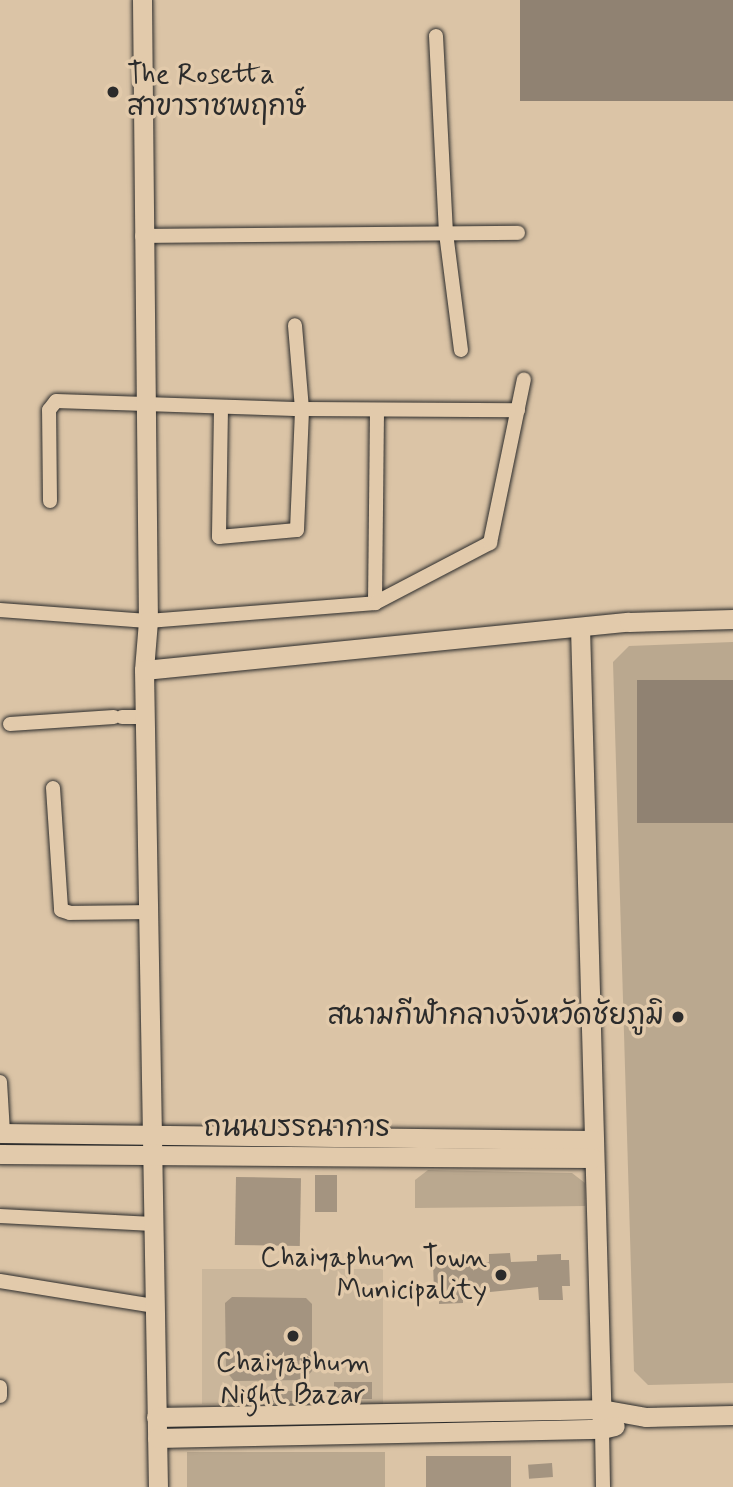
<!DOCTYPE html>
<html>
<head>
<meta charset="utf-8">
<style>
  body { margin:0 }
  #map { position:relative; width:733px; height:1487px; overflow:hidden; background:#dbc4a6; font-family:Mynerve,"Playpen Sans Thai",sans-serif }
  div>[style] { position:absolute }
  [style*='--x'] { left:calc(var(--x)*1px); top:calc(var(--y)*1px); width:calc(var(--w)*1px); rotate:calc(var(--a)*1deg) }
  .built>* { inset:0; background:#cab69b; transform-origin:0 0 }
  .green>* { inset:0; background:#baa88f; transform-origin:0 0 }
  .water>* { inset:0; background:#908272; transform-origin:0 0 }
  .building>* { inset:0; background:#a49480; transform-origin:0 0 }
  .roads { filter:drop-shadow(0 0 2px #2b2b2b) drop-shadow(0 0 2px #2b2b2b) }
  .street>* { height:14px; margin:-7px; padding:0 7px; transform-origin:7px; border-radius:7px; background:#e2caab }
  .secondary>* { height:19px; margin:-9.5px; padding:0 9.5px; transform-origin:9.5px; border-radius:9.5px; background:#e2caab }
  .dots>* { width:19px; height:19px; translate:-50% -50%; box-sizing:border-box; border:4px solid #e2caab; border-radius:50% }
  span { translate:-50% -50%; white-space:nowrap; text-align:center; line-height:1.15; -webkit-text-stroke:7px #e2caab; paint-order:stroke }
  .poi-label { font-size:28px; color:#2b2b2b }
  .left { translate:0 -50%; text-align:left }
  .right { translate:-100% -50%; text-align:right }
  .street-label { font-size:28px; color:#2b2b2b }
</style>
</head>
<body>
<div id="map">
  <div class="built">
    <i style="left:202px;top:1269px;width:181px;height:135px"></i>
  </div>
  <div class="green">
    <i style="clip-path:polygon(733px 642px,733px 1383px,648px 1385px,634px 1371px,613px 662px,629px 646px)"></i>
    <i style="clip-path:polygon(428px 1170px,572px 1173px,585px 1183px,585px 1206px,415px 1208px,415px 1180px)"></i>
    <i style="left:187px;top:1452px;width:198px;height:35px"></i>
  </div>
  <div class="water">
    <i style="left:520px;top:0;width:213px;height:101px"></i>
    <i style="left:733px;top:680px;width:143px;height:96px;rotate:90deg"></i>
  </div>
  <div class="building">
    <i style="left:315px;top:1175px;width:22px;height:37px"></i>
    <i style="left:236px;top:1177px;width:65px;height:68px;rotate:1deg"></i>
    <i style="clip-path:polygon(510px 1253px,511px 1262px,537px 1261px,537px 1255px,561px 1254px,561px 1260px,569px 1260px,570px 1286px,562px 1286px,563px 1300px,539px 1300px,538px 1287px,490px 1292px,490px 1288px,463px 1289px,463px 1303px,439px 1304px,439px 1290px,434px 1290px,433px 1264px,438px 1264px,438px 1258px,462px 1258px,462px 1263px,489px 1262px,489px 1254px)"></i>
    <i style="clip-path:polygon(232px 1297px,306px 1298px,312px 1304px,312px 1371px,304px 1380px,234px 1381px,226px 1371px,225px 1303px)"></i>
    <i style="left:334px;top:1382px;width:38px;height:17px"></i>
    <i style="left:224px;top:1391px;width:87px;height:11px"></i>
    <i style="left:426px;top:1456px;width:85px;height:31px"></i>
    <i style="left:552px;top:1463px;width:14px;height:24px;rotate:86deg"></i>
  </div>
  <div class="roads">
    <div class="street">
      <i style="--x:436;--y:36;--w:197;--a:87.1"></i>
      <i style="--x:446;--y:233;--w:118;--a:82.7"></i>
      <i style="--x:142;--y:236;--w:376;--a:-0.5"></i>
      <i style="--x:221;--y:408;--w:129;--a:90.9"></i>
      <i style="--x:219;--y:537;--w:78;--a:-5.1"></i>
      <i style="--x:297;--y:530;--w:121;--a:-87.6"></i>
      <i style="--x:302;--y:409;--w:84;--a:-94.8"></i>
      <i style="--x:50;--y:501;--w:91;--a:-90.6"></i>
      <i style="--x:49;--y:410;--w:11;--a:-52"></i>
      <i style="--x:56;--y:401;--w:246;--a:1.9"></i>
      <i style="--x:302;--y:409;--w:216;--a:0.3"></i>
      <i style="--x:375;--y:603;--w:193;--a:-89.4"></i>
      <i style="--x:0;--y:610;--w:148;--a:4.3"></i>
      <i style="--x:148;--y:621;--w:228;--a:-4.5"></i>
      <i style="--x:375;--y:603;--w:130;--a:-27.6"></i>
      <i style="--x:490;--y:543;--w:167;--a:-78.3"></i>
      <i style="--x:122;--y:717;--w:23;--a:0"></i>
      <i style="--x:10;--y:724;--w:104;--a:-3.9"></i>
      <i style="--x:53;--y:788;--w:122;--a:86.2"></i>
      <i style="--x:61;--y:910;--w:9;--a:18"></i>
      <i style="--x:70;--y:913;--w:78;--a:-0.7"></i>
      <i style="--x:0;--y:1082;--w:51;--a:86.6"></i>
      <i style="--x:0;--y:1216;--w:153;--a:3"></i>
      <i style="--x:0;--y:1281;--w:157;--a:9.2"></i>
      <i style="--x:0;--y:1387;--w:9;--a:90"></i>
      <i style="--x:602;--y:1429;--w:58;--a:89"></i>
    </div>
    <div class="secondary">
      <i style="--x:142;--y:0;--w:621;--a:89.45"></i>
      <i style="--x:148;--y:621;--w:49;--a:94.7"></i>
      <i style="--x:144;--y:670;--w:817;--a:89.02"></i>
      <i style="--x:580;--y:627;--w:802;--a:88.43"></i>
      <i style="--x:144;--y:670;--w:487;--a:-5.7"></i>
      <i style="--x:629;--y:622;--w:104;--a:-1.7"></i>
      <i style="--x:0;--y:1133;--w:593;--a:0.68"></i>
      <i style="--x:0;--y:1154;--w:593;--a:0.39"></i>
      <i style="--x:156;--y:1417;--w:445;--a:-1"></i>
      <i style="--x:601;--y:1409;--w:46;--a:10.1"></i>
      <i style="--x:646;--y:1417;--w:87;--a:-1.3"></i>
      <i style="--x:157;--y:1438;--w:445;--a:-1.2"></i>
      <i style="--x:602;--y:1429;--w:13;--a:-13"></i>
    </div>
  </div>
  <div class="dots">
    <i style="left:113px;top:92px;background:#2b2b2b"></i>
    <i style="left:678px;top:1017px;background:#2b2b2b"></i>
    <i style="left:501px;top:1275px;background:#2b2b2b"></i>
    <i style="left:293px;top:1336px;background:#2b2b2b"></i>
  </div>
  <div class="poi-label">
    <span class="left" style="left:127px;top:92px">The Rosetta<br>สาขาราชพฤกษ์</span>
    <span class="right" style="left:664px;top:1017px">สนามกีฬากลางจังหวัดชัยภูมิ</span>
    <span class="right" style="left:487px;top:1275px">Chaiyaphum Town<br>Municipality</span>
    <span style="left:293px;top:1380px">Chaiyaphum<br>Night Bazar</span>
  </div>
  <div class="street-label">
    <span style="left:297px;top:1129px">ถนนบรรณาการ</span>
  </div>
</div>
</body>
</html>
